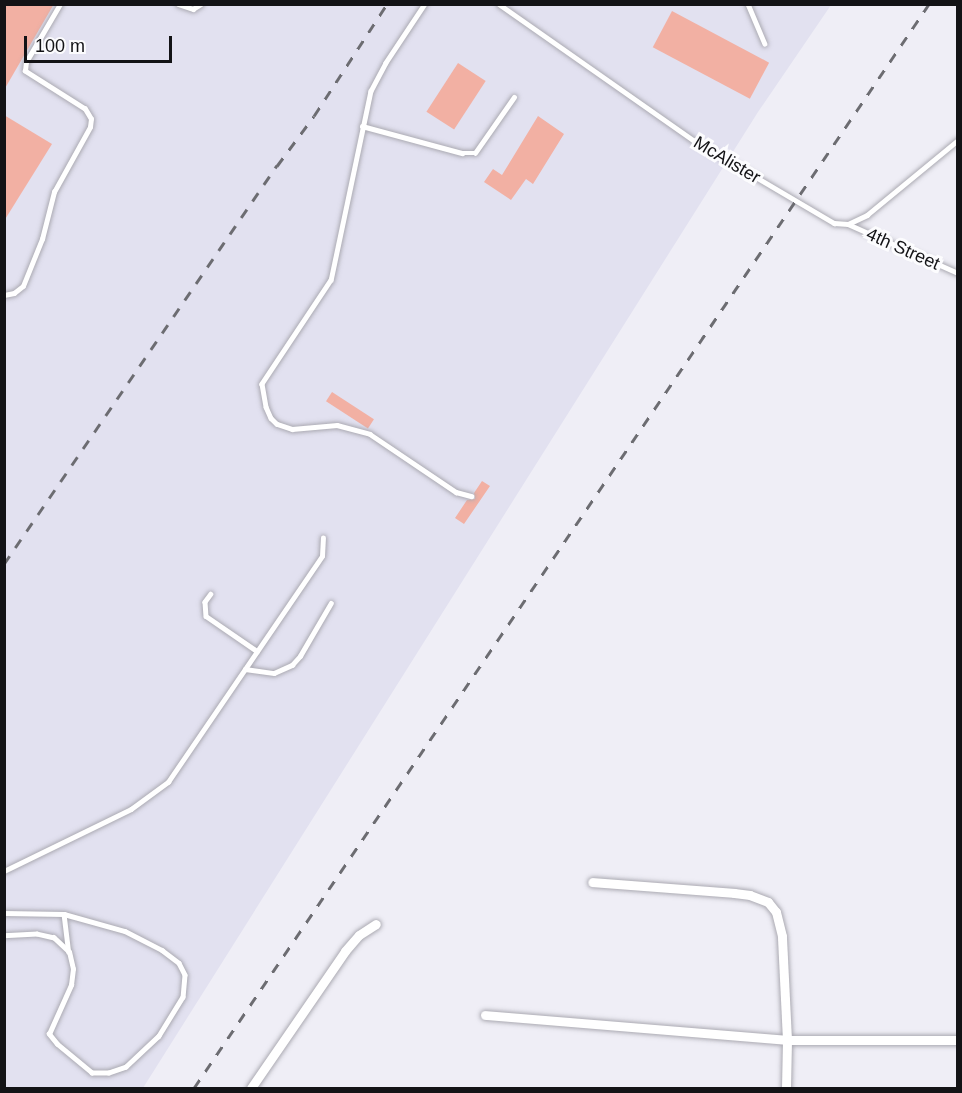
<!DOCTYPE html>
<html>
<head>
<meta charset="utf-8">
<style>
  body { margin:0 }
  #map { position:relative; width:962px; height:1093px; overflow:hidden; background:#efeef6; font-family:Helvetica,sans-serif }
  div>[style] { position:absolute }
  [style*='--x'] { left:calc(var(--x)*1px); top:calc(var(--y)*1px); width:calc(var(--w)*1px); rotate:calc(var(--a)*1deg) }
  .built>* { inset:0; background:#e2e1f0 }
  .building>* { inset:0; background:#f2b0a3; transform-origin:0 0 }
  .roads { filter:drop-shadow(0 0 2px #abaab2) drop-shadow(0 0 2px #abaab2) }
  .service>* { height:4.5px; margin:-2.25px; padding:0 2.25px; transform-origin:2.25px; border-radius:2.25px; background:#fff }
  .minor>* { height:9px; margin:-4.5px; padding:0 4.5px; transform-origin:4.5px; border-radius:4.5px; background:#fff }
  .rail>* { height:3px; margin-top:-1.5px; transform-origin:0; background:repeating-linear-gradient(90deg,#6c6c71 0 10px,transparent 0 20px) }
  span { translate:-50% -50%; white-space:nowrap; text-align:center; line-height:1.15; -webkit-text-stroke:6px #fcfcfe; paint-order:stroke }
  .street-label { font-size:18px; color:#131316 }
  .frame { position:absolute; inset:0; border:6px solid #131316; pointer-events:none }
  .scale { position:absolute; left:24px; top:36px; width:148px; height:27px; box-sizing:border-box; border:3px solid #131316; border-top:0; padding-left:8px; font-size:18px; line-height:21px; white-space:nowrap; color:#131316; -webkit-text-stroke:4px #fcfcfe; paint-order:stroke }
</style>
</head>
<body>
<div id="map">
  <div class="built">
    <i style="clip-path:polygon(5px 5px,831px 5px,758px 112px,143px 1088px,5px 1088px)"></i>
  </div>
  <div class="building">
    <i style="clip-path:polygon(4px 4px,54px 4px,4px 90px)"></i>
    <i style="left:672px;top:11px;width:110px;height:41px;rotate:28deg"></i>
    <i style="left:458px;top:63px;width:33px;height:58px;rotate:33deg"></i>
    <i style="clip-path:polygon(4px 115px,52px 144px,4px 221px)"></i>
    <i style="clip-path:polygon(538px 116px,564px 134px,533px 184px,526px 179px,511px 200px,484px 182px,493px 169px,502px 175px)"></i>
    <i style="left:332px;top:392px;width:50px;height:11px;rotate:33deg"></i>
    <i style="clip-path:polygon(482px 481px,490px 486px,464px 524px,455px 518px,467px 500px,475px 499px,474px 493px)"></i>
  </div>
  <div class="roads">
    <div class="service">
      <i style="--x:178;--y:4;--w:16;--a:18"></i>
      <i style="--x:193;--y:9;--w:9;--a:-32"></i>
      <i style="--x:425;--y:4;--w:71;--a:123.5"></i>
      <i style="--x:386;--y:63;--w:32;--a:118"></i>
      <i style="--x:371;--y:91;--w:193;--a:101.9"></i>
      <i style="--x:331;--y:280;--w:125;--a:123.6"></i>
      <i style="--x:262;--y:384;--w:23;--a:80"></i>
      <i style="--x:266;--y:407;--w:12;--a:66"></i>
      <i style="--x:271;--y:418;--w:8;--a:45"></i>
      <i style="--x:277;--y:424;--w:16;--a:18"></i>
      <i style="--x:292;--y:429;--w:45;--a:-5.1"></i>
      <i style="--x:337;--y:425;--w:34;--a:15"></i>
      <i style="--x:370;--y:434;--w:104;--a:34"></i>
      <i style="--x:456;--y:492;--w:16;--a:15"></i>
      <i style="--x:499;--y:4;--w:237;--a:35"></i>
      <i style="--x:693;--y:140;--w:164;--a:30.5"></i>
      <i style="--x:834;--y:223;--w:14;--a:4"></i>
      <i style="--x:848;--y:224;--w:21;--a:-25"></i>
      <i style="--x:867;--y:215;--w:118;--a:-39.5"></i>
      <i style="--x:748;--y:4;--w:43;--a:67"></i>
      <i style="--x:362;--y:126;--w:104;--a:15.1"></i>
      <i style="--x:462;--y:153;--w:13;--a:0"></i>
      <i style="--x:475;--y:153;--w:68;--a:-55.1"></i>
      <i style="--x:848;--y:224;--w:120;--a:24"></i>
      <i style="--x:4;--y:295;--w:10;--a:-11"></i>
      <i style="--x:14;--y:293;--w:11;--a:-38"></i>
      <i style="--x:23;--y:286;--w:51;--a:-68"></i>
      <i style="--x:42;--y:239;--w:49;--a:-75.7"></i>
      <i style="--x:54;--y:192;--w:74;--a:-61"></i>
      <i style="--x:90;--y:127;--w:8;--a:-83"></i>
      <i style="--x:91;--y:119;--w:12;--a:-121"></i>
      <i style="--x:85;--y:109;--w:71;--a:-147.7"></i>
      <i style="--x:25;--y:71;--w:9;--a:-84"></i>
      <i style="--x:26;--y:62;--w:67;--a:-59.6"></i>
      <i style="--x:211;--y:594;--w:10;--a:127"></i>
      <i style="--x:205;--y:602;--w:14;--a:86"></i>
      <i style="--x:206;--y:616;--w:62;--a:34.5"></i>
      <i style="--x:245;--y:669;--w:29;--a:8"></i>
      <i style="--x:274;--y:673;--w:20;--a:-24"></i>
      <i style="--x:292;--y:665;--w:12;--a:-48"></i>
      <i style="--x:300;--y:656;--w:61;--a:-59.7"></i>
      <i style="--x:4;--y:871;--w:141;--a:-26"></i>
      <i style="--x:131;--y:809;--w:46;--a:-36.1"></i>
      <i style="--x:168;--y:782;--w:273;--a:-55.7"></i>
      <i style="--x:322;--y:556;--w:18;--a:-87"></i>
      <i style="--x:4;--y:913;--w:60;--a:1"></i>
      <i style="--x:64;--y:914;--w:63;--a:15.6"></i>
      <i style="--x:125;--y:931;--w:42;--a:27.2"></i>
      <i style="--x:162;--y:950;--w:21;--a:37"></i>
      <i style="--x:179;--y:963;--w:13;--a:63"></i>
      <i style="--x:185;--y:975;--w:22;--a:95"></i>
      <i style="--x:183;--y:997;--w:46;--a:121.6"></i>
      <i style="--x:159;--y:1036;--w:45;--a:136.8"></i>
      <i style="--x:126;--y:1067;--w:18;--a:161"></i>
      <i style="--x:109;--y:1073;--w:17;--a:180"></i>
      <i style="--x:92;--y:1073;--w:45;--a:-140.4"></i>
      <i style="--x:57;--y:1044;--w:13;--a:-129"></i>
      <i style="--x:49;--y:1034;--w:54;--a:-65.8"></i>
      <i style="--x:71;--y:985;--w:16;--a:-83"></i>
      <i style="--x:73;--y:969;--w:17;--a:-103"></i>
      <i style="--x:69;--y:952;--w:21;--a:-137"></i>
      <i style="--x:54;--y:938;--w:17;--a:-167"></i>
      <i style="--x:37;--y:934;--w:33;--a:177"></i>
      <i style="--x:64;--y:914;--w:38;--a:83"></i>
    </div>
    <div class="minor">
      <i style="--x:485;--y:1015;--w:303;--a:4.7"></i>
      <i style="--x:787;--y:1040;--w:104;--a:-92.8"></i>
      <i style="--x:782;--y:936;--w:25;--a:-104"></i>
      <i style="--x:776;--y:912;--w:13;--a:-129"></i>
      <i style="--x:768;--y:902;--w:19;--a:-159"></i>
      <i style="--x:750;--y:895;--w:16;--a:-173"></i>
      <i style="--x:734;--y:893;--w:142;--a:-175.6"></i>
      <i style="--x:251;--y:1088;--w:166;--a:-55.5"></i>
      <i style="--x:345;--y:951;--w:21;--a:-49"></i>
      <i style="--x:359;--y:935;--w:20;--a:-33"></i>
      <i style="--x:786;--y:1088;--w:48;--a:-88.8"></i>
      <i style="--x:787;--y:1040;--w:171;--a:0"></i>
    </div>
  </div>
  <div class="rail">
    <i style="--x:4;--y:564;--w:483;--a:-55.6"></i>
    <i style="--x:277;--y:166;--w:62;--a:-53.5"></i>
    <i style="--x:314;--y:116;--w:134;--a:-56.9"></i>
    <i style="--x:194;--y:1088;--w:1310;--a:-55.86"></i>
  </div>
  <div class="street-label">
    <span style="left:727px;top:160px;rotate:31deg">McAlister</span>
    <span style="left:903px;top:249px;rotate:24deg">4th Street</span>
  </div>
  <div class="frame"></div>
  <div class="scale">100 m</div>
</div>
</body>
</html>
